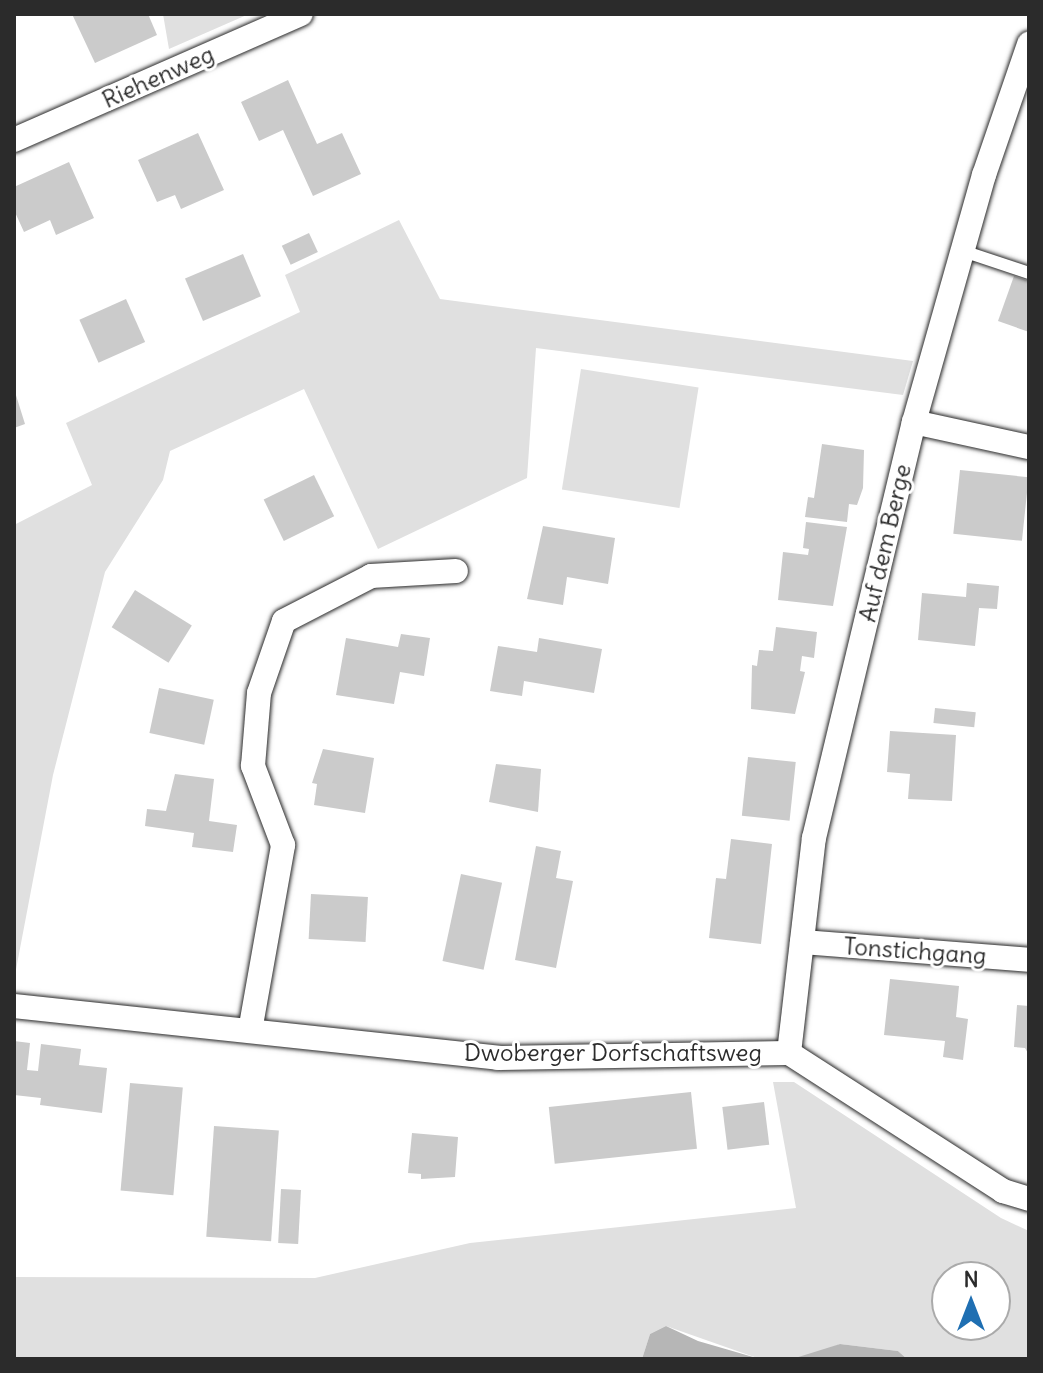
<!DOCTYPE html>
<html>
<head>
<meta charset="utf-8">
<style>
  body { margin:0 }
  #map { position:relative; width:1043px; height:1373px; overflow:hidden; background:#fff; font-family:Delius,sans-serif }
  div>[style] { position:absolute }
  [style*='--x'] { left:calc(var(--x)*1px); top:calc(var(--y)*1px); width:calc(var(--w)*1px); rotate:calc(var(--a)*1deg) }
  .green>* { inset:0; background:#e0e0e0; transform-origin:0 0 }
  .water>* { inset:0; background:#b6b6b6 }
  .building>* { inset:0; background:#cbcbcb; transform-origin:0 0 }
  .roads { filter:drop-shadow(0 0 2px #2b2b2b) drop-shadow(0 0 2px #2b2b2b) }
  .lane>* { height:12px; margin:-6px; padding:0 6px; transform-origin:6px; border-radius:6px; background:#fff }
  .street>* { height:24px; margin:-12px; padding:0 12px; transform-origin:12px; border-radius:12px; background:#fff }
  span { translate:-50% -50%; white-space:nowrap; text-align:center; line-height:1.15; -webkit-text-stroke:6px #fff; paint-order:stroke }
  .street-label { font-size:24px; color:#2b2b2b }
  .frame { position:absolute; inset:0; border:16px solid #2b2b2b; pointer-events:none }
  .north { position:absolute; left:931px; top:1261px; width:80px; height:80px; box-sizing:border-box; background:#fff; border:2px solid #aaa; border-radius:50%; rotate:0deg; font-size:22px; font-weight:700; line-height:32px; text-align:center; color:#2b2b2b }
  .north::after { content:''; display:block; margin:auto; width:28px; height:36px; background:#1f6fb2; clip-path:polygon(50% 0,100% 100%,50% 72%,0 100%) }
</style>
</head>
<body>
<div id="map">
  <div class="green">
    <i style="clip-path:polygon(163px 14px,249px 14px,169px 49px)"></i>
    <i style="clip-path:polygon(399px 220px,440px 299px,913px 361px,903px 395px,536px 348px,527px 478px,378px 549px,304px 389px,170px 451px,163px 480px,105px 572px,53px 775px,14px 980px,14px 525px,92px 485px,66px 423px,300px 312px,285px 275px)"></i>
    <i style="left:581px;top:369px;width:119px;height:122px;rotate:9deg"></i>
    <i style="clip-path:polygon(evenodd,773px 1082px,794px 1082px,1001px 1218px,1029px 1231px,1029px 1359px,907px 1359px,898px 1351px,840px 1344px,807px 1358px,760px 1359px,666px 1326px,650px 1334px,642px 1359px,14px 1359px,14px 1277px,315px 1278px,470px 1243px,796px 1208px,773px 1082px,947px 1277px,995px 1277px,995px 1325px,947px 1325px,947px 1277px)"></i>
  </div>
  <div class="water">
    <i style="clip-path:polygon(666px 1326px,698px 1341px,760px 1359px,642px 1359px,650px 1334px)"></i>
    <i style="clip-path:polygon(840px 1344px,898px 1351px,907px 1359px,792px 1359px)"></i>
  </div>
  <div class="building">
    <i style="clip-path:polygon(72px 14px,148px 14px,157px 35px,95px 63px)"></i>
    <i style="clip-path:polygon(288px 80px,317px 144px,342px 133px,361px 174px,313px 196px,283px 130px,259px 141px,241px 102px)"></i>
    <i style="clip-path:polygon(198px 133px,224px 190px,181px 209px,175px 195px,157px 202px,138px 160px)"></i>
    <i style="clip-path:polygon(69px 162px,94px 218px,56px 235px,50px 220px,24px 232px,14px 210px,14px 187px)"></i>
    <i style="left:309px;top:233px;width:21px;height:30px;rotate:65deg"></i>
    <i style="left:243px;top:254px;width:46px;height:63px;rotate:67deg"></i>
    <i style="clip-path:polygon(1014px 276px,1029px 281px,1029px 332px,998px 321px)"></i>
    <i style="left:126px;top:299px;width:47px;height:51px;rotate:66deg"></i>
    <i style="clip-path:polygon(15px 392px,25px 424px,14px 428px,14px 393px)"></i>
    <i style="clip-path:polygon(822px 444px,864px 450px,863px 488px,857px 505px,849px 504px,847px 522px,805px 517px,808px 497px,814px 498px)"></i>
    <i style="left:960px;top:470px;width:69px;height:64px;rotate:6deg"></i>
    <i style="left:314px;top:475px;width:46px;height:56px;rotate:64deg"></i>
    <i style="clip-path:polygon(806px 522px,847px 527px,833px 606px,778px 600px,783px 552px,808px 555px,809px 549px,803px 548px)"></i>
    <i style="clip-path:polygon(543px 526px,615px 538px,608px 584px,567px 577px,563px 605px,527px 599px)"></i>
    <i style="clip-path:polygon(967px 583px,999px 586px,997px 609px,979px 608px,975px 646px,918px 640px,922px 593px,966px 597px)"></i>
    <i style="left:135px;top:590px;width:67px;height:44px;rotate:32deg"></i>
    <i style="clip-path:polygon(776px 627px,817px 632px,814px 658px,802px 656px,800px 671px,805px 672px,795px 714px,751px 709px,752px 665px,757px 666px,759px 650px,773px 651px)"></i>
    <i style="clip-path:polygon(401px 634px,430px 638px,424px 676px,400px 672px,394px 704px,336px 695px,346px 638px,398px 647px)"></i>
    <i style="clip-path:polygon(539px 638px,602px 649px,594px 693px,524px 681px,522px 696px,490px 691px,498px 646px,537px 652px)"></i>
    <i style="left:159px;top:688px;width:56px;height:46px;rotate:12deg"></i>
    <i style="left:935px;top:708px;width:41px;height:15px;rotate:6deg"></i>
    <i style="clip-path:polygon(890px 731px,956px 735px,952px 801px,908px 799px,910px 774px,887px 772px)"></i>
    <i style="clip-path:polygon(323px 749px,374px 758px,365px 813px,314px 805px,317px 784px,312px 783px)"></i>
    <i style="left:748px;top:757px;width:48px;height:59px;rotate:6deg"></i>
    <i style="clip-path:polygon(496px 764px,541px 769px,538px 812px,489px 802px)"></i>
    <i style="clip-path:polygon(175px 774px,214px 779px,209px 821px,237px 825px,233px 852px,192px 847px,194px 833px,145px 826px,147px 809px,166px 811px)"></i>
    <i style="clip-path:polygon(731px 839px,772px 844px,761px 944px,709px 938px,716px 878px,726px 879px)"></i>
    <i style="clip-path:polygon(536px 846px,561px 851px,556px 878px,573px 881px,556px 968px,515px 960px)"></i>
    <i style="left:461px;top:874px;width:42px;height:89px;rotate:12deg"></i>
    <i style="left:311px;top:894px;width:57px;height:45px;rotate:3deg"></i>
    <i style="clip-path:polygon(890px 979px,959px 986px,956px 1017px,968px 1019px,963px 1060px,943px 1057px,945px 1041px,884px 1035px)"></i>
    <i style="clip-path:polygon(1017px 1005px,1029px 1006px,1029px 1055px,1025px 1048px,1014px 1047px)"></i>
    <i style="clip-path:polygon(14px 1041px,30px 1043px,27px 1070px,38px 1071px,41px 1044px,81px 1049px,79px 1065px,107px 1068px,102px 1113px,40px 1105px,41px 1098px,14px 1095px)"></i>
    <i style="left:130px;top:1083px;width:53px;height:108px;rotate:5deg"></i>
    <i style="left:691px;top:1092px;width:57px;height:143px;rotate:84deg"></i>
    <i style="left:764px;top:1102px;width:43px;height:42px;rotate:83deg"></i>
    <i style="left:214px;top:1126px;width:65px;height:111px;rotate:4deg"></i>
    <i style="clip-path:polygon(412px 1133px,458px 1137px,455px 1177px,421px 1179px,421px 1174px,408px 1173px)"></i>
    <i style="left:281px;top:1189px;width:20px;height:54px;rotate:3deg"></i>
  </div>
  <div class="roads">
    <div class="lane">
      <i style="--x:963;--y:251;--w:70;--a:18.4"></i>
    </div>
    <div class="street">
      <i style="--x:14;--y:140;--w:313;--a:-23.7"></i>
      <i style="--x:914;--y:422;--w:118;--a:12.3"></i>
      <i style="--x:802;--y:942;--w:228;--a:4.5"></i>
      <i style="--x:14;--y:1006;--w:487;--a:6.1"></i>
      <i style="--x:498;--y:1058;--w:291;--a:-1"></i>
      <i style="--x:789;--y:1053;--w:255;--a:32.8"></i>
      <i style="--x:1003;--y:1191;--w:27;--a:17"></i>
      <i style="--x:250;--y:1031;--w:189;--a:-79.9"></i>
      <i style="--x:283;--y:845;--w:85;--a:-110.8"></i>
      <i style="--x:253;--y:766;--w:73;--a:-85.3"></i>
      <i style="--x:259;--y:693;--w:76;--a:-70.9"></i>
      <i style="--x:284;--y:621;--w:98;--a:-27.3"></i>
      <i style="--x:371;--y:576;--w:85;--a:-3.4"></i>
      <i style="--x:789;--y:1053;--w:216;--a:-83.4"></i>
      <i style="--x:814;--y:838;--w:428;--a:-76.5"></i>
      <i style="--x:914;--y:422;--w:257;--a:-74.2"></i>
      <i style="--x:984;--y:175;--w:139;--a:-71"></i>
    </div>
  </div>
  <div class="street-label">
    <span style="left:158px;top:77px;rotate:-24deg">Riehenweg</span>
    <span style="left:885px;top:543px;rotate:-77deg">Auf dem Berge</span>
    <span style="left:915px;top:951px;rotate:4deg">Tonstichgang</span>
    <span style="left:613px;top:1053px">Dwoberger Dorfschaftsweg</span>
  </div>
  <div class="frame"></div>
  <div class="north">N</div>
</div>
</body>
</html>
